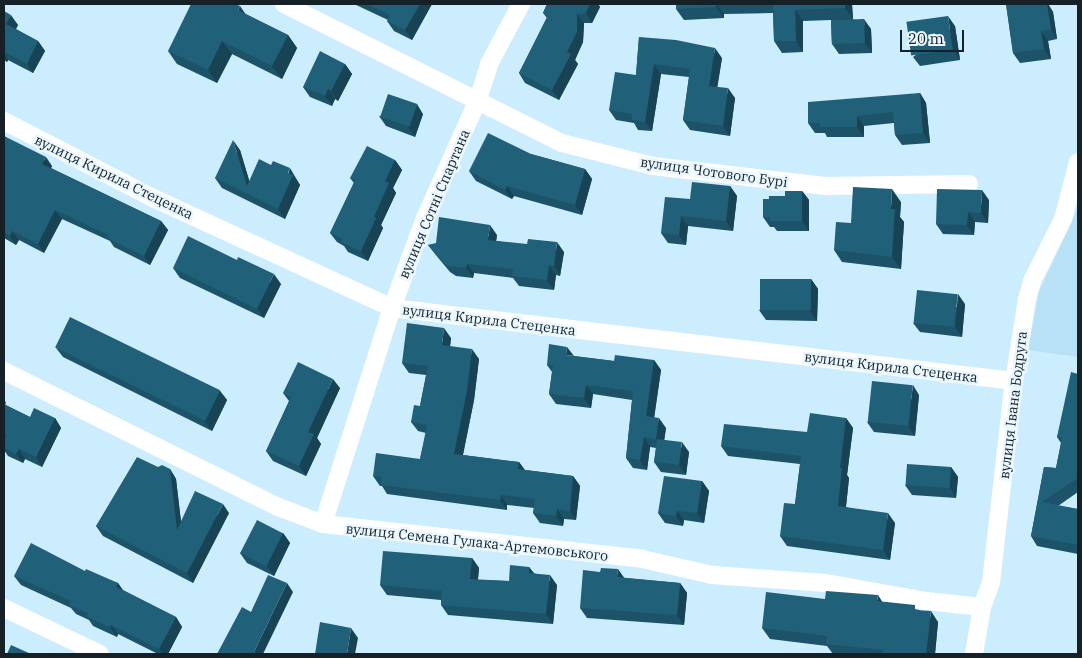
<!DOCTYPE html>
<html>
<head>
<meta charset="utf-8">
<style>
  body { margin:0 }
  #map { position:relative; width:1082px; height:658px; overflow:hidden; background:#ccedfe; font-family:"IBM Plex Serif",serif }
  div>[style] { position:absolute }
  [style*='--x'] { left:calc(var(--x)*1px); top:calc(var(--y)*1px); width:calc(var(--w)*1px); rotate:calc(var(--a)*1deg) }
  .built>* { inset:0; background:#b9e1f6 }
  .minor>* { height:18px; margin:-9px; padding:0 9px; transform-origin:9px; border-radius:9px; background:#fff }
  .wall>* { inset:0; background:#1c5368 }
  .shaded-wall>* { inset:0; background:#174355 }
  .building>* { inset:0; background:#216079; transform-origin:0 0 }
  span { translate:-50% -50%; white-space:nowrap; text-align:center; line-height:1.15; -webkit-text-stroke:5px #eaf7fe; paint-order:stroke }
  .street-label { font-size:14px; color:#152127 }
  .frame { position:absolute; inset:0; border:5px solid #152127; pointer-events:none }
  .scale { position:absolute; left:900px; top:30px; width:64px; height:22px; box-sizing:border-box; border:2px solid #152127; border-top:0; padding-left:6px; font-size:15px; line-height:18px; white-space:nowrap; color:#152127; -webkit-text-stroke:4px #eaf7fe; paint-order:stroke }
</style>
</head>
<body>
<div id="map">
  <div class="built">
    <i style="clip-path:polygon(1078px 208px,1078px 357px,1028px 350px,1039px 292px)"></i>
  </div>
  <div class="minor">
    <i style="--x:284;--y:4;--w:311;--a:26.6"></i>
    <i style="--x:562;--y:143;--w:94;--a:14.2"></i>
    <i style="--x:653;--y:166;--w:173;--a:6.6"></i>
    <i style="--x:825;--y:186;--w:144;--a:-0.8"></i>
    <i style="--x:4;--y:121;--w:165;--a:27.3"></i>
    <i style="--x:151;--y:197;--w:265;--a:24.7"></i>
    <i style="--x:392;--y:308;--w:626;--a:6.69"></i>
    <i style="--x:4;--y:371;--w:304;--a:26.4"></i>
    <i style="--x:276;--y:506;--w:50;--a:21"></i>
    <i style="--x:323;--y:524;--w:317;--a:6.2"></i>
    <i style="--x:638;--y:558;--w:76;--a:12.9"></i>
    <i style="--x:712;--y:575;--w:114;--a:4"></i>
    <i style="--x:826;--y:583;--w:102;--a:10.2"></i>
    <i style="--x:926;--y:601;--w:56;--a:6.1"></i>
    <i style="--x:323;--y:524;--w:227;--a:-72.3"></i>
    <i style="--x:392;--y:308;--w:96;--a:-69.9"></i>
    <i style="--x:425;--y:218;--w:127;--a:-65.9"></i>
    <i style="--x:477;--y:102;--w:40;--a:-72"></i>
    <i style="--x:489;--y:64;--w:68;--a:-61.9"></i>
    <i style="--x:4;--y:608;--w:106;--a:25.6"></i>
    <i style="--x:974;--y:654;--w:48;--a:-80.3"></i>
    <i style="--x:982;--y:607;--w:27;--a:-70"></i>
    <i style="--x:991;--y:582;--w:202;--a:-83.5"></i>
    <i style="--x:1014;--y:381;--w:83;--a:-81"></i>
    <i style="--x:1027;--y:299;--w:19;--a:-74"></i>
    <i style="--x:1032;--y:281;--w:69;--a:-63.4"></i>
    <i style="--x:1063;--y:219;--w:59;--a:-75.3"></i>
  </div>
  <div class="wall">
    <i style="clip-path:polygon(354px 4px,432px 4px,412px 40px,394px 31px,387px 21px,388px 20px)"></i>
    <i style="clip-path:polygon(547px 4px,598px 4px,600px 7px,592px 23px,584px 23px,583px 42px,575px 60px,578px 64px,559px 100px,525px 83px,519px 73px,547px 18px,543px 13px)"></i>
    <i style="clip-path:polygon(676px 4px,852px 4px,853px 19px,871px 29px,872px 53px,839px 54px,832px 44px,831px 20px,803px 21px,803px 52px,782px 53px,774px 41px,773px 13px,724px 14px,724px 18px,684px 20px,676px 9px)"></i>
    <i style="clip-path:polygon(1006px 4px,1048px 4px,1053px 12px,1057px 39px,1048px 41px,1051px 59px,1020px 63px,1013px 53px)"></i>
    <i style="clip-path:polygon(4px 11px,18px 25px,16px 29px,38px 41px,45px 51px,33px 73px,8px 60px,7px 62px,4px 60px)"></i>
    <i style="clip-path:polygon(245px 14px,288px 35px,297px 48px,282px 79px,232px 54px,217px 83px,177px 64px,168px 51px)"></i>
    <i style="clip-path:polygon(955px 26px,960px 60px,920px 66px,913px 57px)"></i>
    <i style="clip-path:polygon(639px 37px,722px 58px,717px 87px,735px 98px,730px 136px,690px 130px,683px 120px,689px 77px,661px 74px,652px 131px,638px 130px,634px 123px,616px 120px,609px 110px,636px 75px)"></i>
    <i style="clip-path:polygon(345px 64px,352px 74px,338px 101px,335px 99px,332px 106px,310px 97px,303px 87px)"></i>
    <i style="clip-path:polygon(920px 93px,926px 103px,930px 143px,902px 145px,895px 135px,894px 123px,864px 126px,864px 137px,827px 137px,825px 133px,815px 133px,808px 123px)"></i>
    <i style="clip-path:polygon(423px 114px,415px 137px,386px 126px,379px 116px)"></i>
    <i style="clip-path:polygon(4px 136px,52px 166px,51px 168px,161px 221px,168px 230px,150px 265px,114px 247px,110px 241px,62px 219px,44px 253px,19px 240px,16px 245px,4px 238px)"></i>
    <i style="clip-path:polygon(240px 150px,249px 181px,296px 178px,296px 179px,300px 185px,285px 219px,222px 188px,215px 178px)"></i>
    <i style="clip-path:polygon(531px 154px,585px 169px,592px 179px,582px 215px,514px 196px,512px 199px,476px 181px,469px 171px)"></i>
    <i style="clip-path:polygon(395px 160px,402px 170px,393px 188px,396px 193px,381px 225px,383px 228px,368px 261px,348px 252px,344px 246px,337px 242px,330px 233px,354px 183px,350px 178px)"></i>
    <i style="clip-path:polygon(730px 186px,737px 196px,733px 231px,688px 226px,686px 245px,668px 243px,661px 233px,690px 199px)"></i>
    <i style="clip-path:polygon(802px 191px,809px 200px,809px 231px,777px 231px,774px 227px,770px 227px,763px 217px,769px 199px,785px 196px)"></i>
    <i style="clip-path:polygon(989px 200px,988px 223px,975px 222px,974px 235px,943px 234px,936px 224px)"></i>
    <i style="clip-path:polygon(901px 202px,900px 217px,904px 222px,901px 269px,842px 262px,834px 250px,851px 223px)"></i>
    <i style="clip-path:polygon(497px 235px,496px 241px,564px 252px,560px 276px,556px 275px,554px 290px,519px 286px,513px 278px,474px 273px,473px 278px,456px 276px,450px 272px,435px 254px,428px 245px)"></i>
    <i style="clip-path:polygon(173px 268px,281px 284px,264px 318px,180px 278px)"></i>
    <i style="clip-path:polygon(811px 279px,818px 289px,817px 321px,766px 320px,759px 310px)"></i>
    <i style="clip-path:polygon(965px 304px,962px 337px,920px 332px,913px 323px)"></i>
    <i style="clip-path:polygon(451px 338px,450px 346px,479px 359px,474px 400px,463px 455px,519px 462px,525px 470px,573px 476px,580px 486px,576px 520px,564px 519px,563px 526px,540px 523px,533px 513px,534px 508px,507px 505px,507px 510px,387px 494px,382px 486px,380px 486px,373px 476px,420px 459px,426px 433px,418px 431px,411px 422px,420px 406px,426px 375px,409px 373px,402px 363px)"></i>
    <i style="clip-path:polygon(56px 348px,220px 391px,227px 400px,212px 431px,63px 357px)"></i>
    <i style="clip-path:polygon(574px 356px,614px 361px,654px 360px,661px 370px,654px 417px,666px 428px,664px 440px,689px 452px,686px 475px,661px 472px,654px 462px,656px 448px,650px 447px,647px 470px,633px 468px,626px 458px,632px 400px,593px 394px,591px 408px,556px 404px,549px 394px,552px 372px,547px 365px)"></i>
    <i style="clip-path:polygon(1078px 374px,1078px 492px,1058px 506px,1078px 509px,1078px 554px,1037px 546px,1031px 536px,1044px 467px,1056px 468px,1061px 443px,1057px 437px)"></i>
    <i style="clip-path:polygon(340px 388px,317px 438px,321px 444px,306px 476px,273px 461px,266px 451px,289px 401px,283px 393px)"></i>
    <i style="clip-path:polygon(919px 395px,915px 436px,874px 432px,867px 422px)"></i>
    <i style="clip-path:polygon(4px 399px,6px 403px,5px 405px,30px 417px,55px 418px,61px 428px,42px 467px,25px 459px,23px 463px,8px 456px,4px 450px,4px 442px,5px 440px,4px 439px)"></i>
    <i style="clip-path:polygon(846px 418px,853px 428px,847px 475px,849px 478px,846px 507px,895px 523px,890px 560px,787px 546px,780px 536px,795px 504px,800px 464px,728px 456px,721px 446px,807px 432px)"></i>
    <i style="clip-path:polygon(158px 467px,170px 469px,176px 479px,181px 521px,229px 513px,193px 583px,103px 536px,96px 526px)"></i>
    <i style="clip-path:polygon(951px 467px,958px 477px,956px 498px,912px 495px,905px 485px)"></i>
    <i style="clip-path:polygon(702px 481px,709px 491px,704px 523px,684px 520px,683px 526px,665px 523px,658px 513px)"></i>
    <i style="clip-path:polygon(283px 533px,290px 543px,274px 576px,247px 563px,240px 553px)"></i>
    <i style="clip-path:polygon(472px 558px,479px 568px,478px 580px,509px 581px,529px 567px,534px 573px,557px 585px,553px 624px,448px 615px,441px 605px,441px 600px,387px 595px,380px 585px)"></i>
    <i style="clip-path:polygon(85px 571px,118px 583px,123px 590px,176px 617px,182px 627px,168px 654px,158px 654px,118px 634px,117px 637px,93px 626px,89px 620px,76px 614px,71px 608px,21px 585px,14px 576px)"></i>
    <i style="clip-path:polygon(624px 578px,680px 583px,687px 593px,684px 625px,587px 618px,580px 608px)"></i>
    <i style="clip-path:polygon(825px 599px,882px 602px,919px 610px,938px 622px,935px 654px,833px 654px,827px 646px,770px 639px,762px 628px)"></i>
  </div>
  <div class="shaded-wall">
    <i style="clip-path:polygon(420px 4px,432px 4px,412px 40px,405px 30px)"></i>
    <i style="clip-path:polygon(590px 4px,598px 4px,600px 7px,592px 23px,586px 13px)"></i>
    <i style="clip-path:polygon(716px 4px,724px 14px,724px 18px,716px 7px)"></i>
    <i style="clip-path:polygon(845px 4px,852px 4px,853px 19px,845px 8px)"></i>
    <i style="clip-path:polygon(1042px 4px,1048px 4px,1053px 12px,1057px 39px,1051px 29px)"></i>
    <i style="clip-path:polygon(240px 6px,249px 19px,238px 10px)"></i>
    <i style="clip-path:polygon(795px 10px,803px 21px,803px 52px,796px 41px)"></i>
    <i style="clip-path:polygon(577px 14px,584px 23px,583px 42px,575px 60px,578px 64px,559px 100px,552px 90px,567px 52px)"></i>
    <i style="clip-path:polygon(11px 15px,18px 25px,13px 34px,6px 24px)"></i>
    <i style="clip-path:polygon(948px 16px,955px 26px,960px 60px,953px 50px)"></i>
    <i style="clip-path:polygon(864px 19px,871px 29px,872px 53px,865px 43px)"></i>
    <i style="clip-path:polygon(1041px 31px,1048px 41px,1051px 59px,1044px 49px)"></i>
    <i style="clip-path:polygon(288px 35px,297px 48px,282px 79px,272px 66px)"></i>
    <i style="clip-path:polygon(38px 41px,45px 51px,33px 73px,27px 64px)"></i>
    <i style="clip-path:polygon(222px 41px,232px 54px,217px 83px,208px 70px)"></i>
    <i style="clip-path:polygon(715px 48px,722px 58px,716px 96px,709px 86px)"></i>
    <i style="clip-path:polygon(4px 54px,8px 60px,7px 62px,4px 58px)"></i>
    <i style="clip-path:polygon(345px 64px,352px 74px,338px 101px,331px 91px)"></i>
    <i style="clip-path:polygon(654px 64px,661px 74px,652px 131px,645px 122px)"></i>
    <i style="clip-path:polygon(728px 88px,735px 98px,730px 136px,723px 126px)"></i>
    <i style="clip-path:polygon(328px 89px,335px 99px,332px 106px,325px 96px)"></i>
    <i style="clip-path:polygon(920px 93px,926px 103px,930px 143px,923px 133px)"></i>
    <i style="clip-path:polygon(417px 104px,423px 114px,415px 137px,408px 127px)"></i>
    <i style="clip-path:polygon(857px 116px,864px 126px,864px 137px,857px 127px)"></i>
    <i style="clip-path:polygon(233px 140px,240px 150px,254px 196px,247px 186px)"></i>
    <i style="clip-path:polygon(46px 157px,52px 166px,49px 173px,42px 164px)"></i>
    <i style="clip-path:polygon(395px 160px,402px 170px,393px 188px,396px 193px,381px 225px,383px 228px,368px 261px,361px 251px,374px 217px,385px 181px)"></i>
    <i style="clip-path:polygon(290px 168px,300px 185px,285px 219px,278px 209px)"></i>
    <i style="clip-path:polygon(585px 169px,592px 179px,582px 215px,575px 205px)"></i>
    <i style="clip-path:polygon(507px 186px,514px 196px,512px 199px,505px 190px)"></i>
    <i style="clip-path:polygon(730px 186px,737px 196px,733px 231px,726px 221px)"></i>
    <i style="clip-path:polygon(892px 189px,901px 202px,900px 217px,904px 222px,901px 269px,892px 257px,891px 209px)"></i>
    <i style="clip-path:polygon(982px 190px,989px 200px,988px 223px,981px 213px)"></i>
    <i style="clip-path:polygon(802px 191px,809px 200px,809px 231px,802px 221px)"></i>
    <i style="clip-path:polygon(55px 210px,62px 219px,44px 253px,38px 244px)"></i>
    <i style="clip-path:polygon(968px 212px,975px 222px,974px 235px,967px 225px)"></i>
    <i style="clip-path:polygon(681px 216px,688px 226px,686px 245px,679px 235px)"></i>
    <i style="clip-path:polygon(161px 221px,168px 230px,150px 265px,144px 256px)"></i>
    <i style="clip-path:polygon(490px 225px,497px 235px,495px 249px,488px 240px)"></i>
    <i style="clip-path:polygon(12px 231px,19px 240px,16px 245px,10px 236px)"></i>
    <i style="clip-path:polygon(557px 242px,564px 252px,560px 276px,554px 266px)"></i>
    <i style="clip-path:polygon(467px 264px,474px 273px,473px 278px,466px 268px)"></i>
    <i style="clip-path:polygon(549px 265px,556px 275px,554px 290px,547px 280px)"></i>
    <i style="clip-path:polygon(274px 274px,281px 284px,264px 318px,257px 309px)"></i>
    <i style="clip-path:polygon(811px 279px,818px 289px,817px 321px,810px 311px)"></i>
    <i style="clip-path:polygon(958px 294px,965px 304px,962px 337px,955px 327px)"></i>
    <i style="clip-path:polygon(444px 328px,451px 338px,449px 355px,442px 345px)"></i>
    <i style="clip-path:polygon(567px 347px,574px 356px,566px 355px)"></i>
    <i style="clip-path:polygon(472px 349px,479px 359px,474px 400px,461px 464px,454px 454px)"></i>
    <i style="clip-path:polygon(654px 360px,661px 370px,653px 426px,646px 416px)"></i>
    <i style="clip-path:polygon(333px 379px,340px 388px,317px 438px,321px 444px,306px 476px,299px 466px,308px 432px)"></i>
    <i style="clip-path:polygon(586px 385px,593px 394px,591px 408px,584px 398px)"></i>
    <i style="clip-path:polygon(913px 385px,919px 395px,915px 436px,908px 426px)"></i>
    <i style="clip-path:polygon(220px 391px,227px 400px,212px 431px,205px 421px)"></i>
    <i style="clip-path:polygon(55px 418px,61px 428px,42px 467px,36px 457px)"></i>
    <i style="clip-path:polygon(659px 418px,666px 428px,663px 449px,656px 439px)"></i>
    <i style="clip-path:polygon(846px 418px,853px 428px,847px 475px,849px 478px,845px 516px,838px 506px,840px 468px)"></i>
    <i style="clip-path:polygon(644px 437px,650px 447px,647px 470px,640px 460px)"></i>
    <i style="clip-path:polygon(682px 442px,689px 452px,686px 475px,679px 465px)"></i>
    <i style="clip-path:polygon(19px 449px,25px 459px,23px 463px,16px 454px)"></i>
    <i style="clip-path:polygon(519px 462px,526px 472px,518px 469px)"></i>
    <i style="clip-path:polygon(951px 467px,958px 477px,956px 498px,950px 488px)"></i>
    <i style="clip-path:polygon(170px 469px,176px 479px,183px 540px,177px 530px)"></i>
    <i style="clip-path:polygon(573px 476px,580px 486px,576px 520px,570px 511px)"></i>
    <i style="clip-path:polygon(702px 481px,709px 491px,704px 523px,697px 513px)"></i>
    <i style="clip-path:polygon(501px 495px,507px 505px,507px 510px,500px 500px)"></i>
    <i style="clip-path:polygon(223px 504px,229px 513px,193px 583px,187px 573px)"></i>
    <i style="clip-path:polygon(557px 509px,564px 519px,563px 526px,556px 516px)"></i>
    <i style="clip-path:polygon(677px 511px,684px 520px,683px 526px,676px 516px)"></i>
    <i style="clip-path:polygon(888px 513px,895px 523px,890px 560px,883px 550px)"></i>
    <i style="clip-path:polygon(283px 533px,290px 543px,274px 576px,267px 566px)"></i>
    <i style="clip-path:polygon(472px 558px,479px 568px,477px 589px,470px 579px)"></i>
    <i style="clip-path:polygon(529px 567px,536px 577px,529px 573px)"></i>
    <i style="clip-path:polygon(618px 569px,625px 579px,617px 577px)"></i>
    <i style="clip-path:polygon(550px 575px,557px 585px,553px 624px,546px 614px)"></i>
    <i style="clip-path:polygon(118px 583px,124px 593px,116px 587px)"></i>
    <i style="clip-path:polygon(287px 583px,293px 592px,263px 654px,255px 654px,254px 652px)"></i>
    <i style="clip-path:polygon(680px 583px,687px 593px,684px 625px,677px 615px)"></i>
    <i style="clip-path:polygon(878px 595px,885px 606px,877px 601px)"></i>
    <i style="clip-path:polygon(931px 611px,938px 622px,935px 654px,926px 654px)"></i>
    <i style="clip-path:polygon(176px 617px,182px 627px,168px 654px,163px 654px,159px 649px)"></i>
    <i style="clip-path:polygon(111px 625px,118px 634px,117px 637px,110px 627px)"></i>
    <i style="clip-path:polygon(351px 628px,358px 638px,355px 654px,347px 654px)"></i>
  </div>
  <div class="building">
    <i style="clip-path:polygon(191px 4px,235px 4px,240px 6px,238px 10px,288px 35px,272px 66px,222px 41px,208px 70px,168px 51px)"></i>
    <i style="clip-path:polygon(367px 4px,420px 4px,405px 30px,387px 21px,390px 15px)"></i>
    <i style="clip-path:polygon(547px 4px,590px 4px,586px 13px,577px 14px,577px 32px,567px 52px,571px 54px,552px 90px,519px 73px,548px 15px,543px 13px)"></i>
    <i style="clip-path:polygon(676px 4px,716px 4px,716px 7px,676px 9px)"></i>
    <i style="clip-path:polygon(773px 4px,845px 4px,845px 8px,795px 10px,796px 41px,774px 41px)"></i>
    <i style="clip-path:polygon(1006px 4px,1047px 4px,1051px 29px,1041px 31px,1044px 49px,1013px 53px)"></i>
    <i style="clip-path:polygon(4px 11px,11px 15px,6px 24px,38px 41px,27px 64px,4px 52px)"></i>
    <i style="left:948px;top:16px;width:34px;height:42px;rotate:82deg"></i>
    <i style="left:864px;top:19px;width:24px;height:33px;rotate:88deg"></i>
    <i style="clip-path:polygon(639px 37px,676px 40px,715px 48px,709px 86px,728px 88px,723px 126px,683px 120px,690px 69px,654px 64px,645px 122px,632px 120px,632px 114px,609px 110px,615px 72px,636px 75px)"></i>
    <i style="clip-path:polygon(320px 51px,345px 64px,331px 91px,328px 89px,325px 96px,303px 87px)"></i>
    <i style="clip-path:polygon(920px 93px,923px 133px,895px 135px,893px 112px,857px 116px,857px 127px,820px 127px,820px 123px,808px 123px,808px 102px)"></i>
    <i style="left:388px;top:94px;width:31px;height:24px;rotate:19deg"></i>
    <i style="clip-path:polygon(488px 133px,531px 154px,585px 169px,575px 205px,507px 186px,505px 190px,469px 171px)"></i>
    <i style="clip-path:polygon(4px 136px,46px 157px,42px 164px,161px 221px,144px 256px,107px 238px,109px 235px,55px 210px,38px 244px,12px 231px,10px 236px,4px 232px)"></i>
    <i style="clip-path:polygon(233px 140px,247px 186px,259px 159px,271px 165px,273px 161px,290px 168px,288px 173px,293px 175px,278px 209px,215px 178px)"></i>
    <i style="clip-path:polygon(367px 146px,395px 160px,385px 181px,389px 183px,374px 217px,376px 218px,361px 251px,341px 242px,343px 239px,330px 233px,355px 180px,350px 178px)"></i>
    <i style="clip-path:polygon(692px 182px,730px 186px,726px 221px,681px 216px,679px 235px,661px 233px,665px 197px,690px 199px)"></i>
    <i style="clip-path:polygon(853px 187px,892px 189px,891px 209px,895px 209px,892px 257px,834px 250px,836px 222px,851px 223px)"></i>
    <i style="clip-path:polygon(937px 189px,982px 190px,981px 213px,968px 212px,967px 225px,936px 224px)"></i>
    <i style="clip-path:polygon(785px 191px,802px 191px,802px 221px,770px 221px,770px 217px,763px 217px,763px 199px,769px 199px,769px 196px,785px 196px)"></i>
    <i style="clip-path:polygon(439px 217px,490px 225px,488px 240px,527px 244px,528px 239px,557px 242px,554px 266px,549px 265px,547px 280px,512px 276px,513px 269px,467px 264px,466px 268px,449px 266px,443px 262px,428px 245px,436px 243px)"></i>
    <i style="clip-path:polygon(188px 236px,237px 260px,238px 257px,274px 274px,257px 309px,173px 268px)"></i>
    <i style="left:760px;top:279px;width:51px;height:31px"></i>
    <i style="left:917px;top:290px;width:41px;height:33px;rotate:6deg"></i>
    <i style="left:70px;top:317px;width:167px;height:34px;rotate:26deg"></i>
    <i style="clip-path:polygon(407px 323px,444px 328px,442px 345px,472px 349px,467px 391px,454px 454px,519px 462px,518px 469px,573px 476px,570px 511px,557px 509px,556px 516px,533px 513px,535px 499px,501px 495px,500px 500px,381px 485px,381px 477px,373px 476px,376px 453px,420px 459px,427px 425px,411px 422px,414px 405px,420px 406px,428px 366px,402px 363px)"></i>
    <i style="clip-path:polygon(549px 344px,567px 347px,566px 355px,614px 361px,615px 355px,654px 360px,646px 416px,659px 418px,656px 439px,644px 437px,640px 460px,626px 458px,633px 391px,586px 385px,584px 398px,549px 394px,553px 365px,547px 365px)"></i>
    <i style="clip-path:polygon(298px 362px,333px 379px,308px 432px,314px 434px,299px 466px,266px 451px,291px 397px,283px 393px)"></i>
    <i style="clip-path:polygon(1071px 372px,1078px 374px,1078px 478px,1042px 502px,1078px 509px,1078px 545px,1031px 536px,1044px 467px,1056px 468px,1062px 438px,1057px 437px)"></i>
    <i style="left:872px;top:381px;width:41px;height:41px;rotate:6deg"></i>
    <i style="clip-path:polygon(4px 404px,30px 417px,34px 408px,55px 418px,36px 457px,19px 449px,16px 454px,4px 448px,4px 442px,7px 434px,4px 433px)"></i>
    <i style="clip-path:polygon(810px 413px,846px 418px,840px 468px,842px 468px,838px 506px,888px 513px,883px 550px,780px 536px,784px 503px,795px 504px,801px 456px,721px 446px,724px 424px,807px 432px)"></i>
    <i style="left:657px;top:439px;width:25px;height:23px;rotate:7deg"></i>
    <i style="clip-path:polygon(137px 457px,158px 467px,162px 465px,170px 469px,177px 530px,195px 491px,223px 504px,187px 573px,96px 526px)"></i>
    <i style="left:907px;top:464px;width:44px;height:21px;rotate:4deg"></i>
    <i style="clip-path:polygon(664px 476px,702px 481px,697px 513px,677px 511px,676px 516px,658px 513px)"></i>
    <i style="left:257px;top:520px;width:29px;height:37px;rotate:27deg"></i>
    <i style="clip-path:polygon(31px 543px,85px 571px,86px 569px,118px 583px,116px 587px,176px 617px,159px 649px,111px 625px,110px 627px,87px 617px,88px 613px,69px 605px,71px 601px,14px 576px)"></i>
    <i style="clip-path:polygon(383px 551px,472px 558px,470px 579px,509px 581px,510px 565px,529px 567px,529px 573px,550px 575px,546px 614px,441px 605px,442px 591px,380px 585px)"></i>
    <i style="clip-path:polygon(601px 568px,618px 569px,617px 577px,680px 583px,677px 615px,580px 608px,583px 570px,600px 572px)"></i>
    <i style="clip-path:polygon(268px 575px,287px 583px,254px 652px,256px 653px,255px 654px,217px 654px,242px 607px,251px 612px)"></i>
    <i style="clip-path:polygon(826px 591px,878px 595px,877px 601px,915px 605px,915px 610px,931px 611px,926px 654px,883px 654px,883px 650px,826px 644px,827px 636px,762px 628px,766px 592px,825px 599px)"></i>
    <i style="clip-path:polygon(320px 622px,351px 628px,347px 654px,315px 654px)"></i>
    <i style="clip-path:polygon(11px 645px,31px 654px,7px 654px)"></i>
  </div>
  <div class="street-label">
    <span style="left:714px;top:172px;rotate:8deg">вулиця Чотового Бурі</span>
    <span style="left:114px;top:177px;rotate:26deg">вулиця Кирила Стеценка</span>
    <span style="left:434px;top:204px;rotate:-67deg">вулиця Сотні Спартана</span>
    <span style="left:489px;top:320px;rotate:7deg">вулиця Кирила Стеценка</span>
    <span style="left:891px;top:367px;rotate:7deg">вулиця Кирила Стеценка</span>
    <span style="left:1013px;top:405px;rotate:-83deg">вулиця Івана Бодруга</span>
    <span style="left:477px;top:542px;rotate:6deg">вулиця Семена Гулака-Артемовського</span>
  </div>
  <div class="frame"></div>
  <div class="scale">20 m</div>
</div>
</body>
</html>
